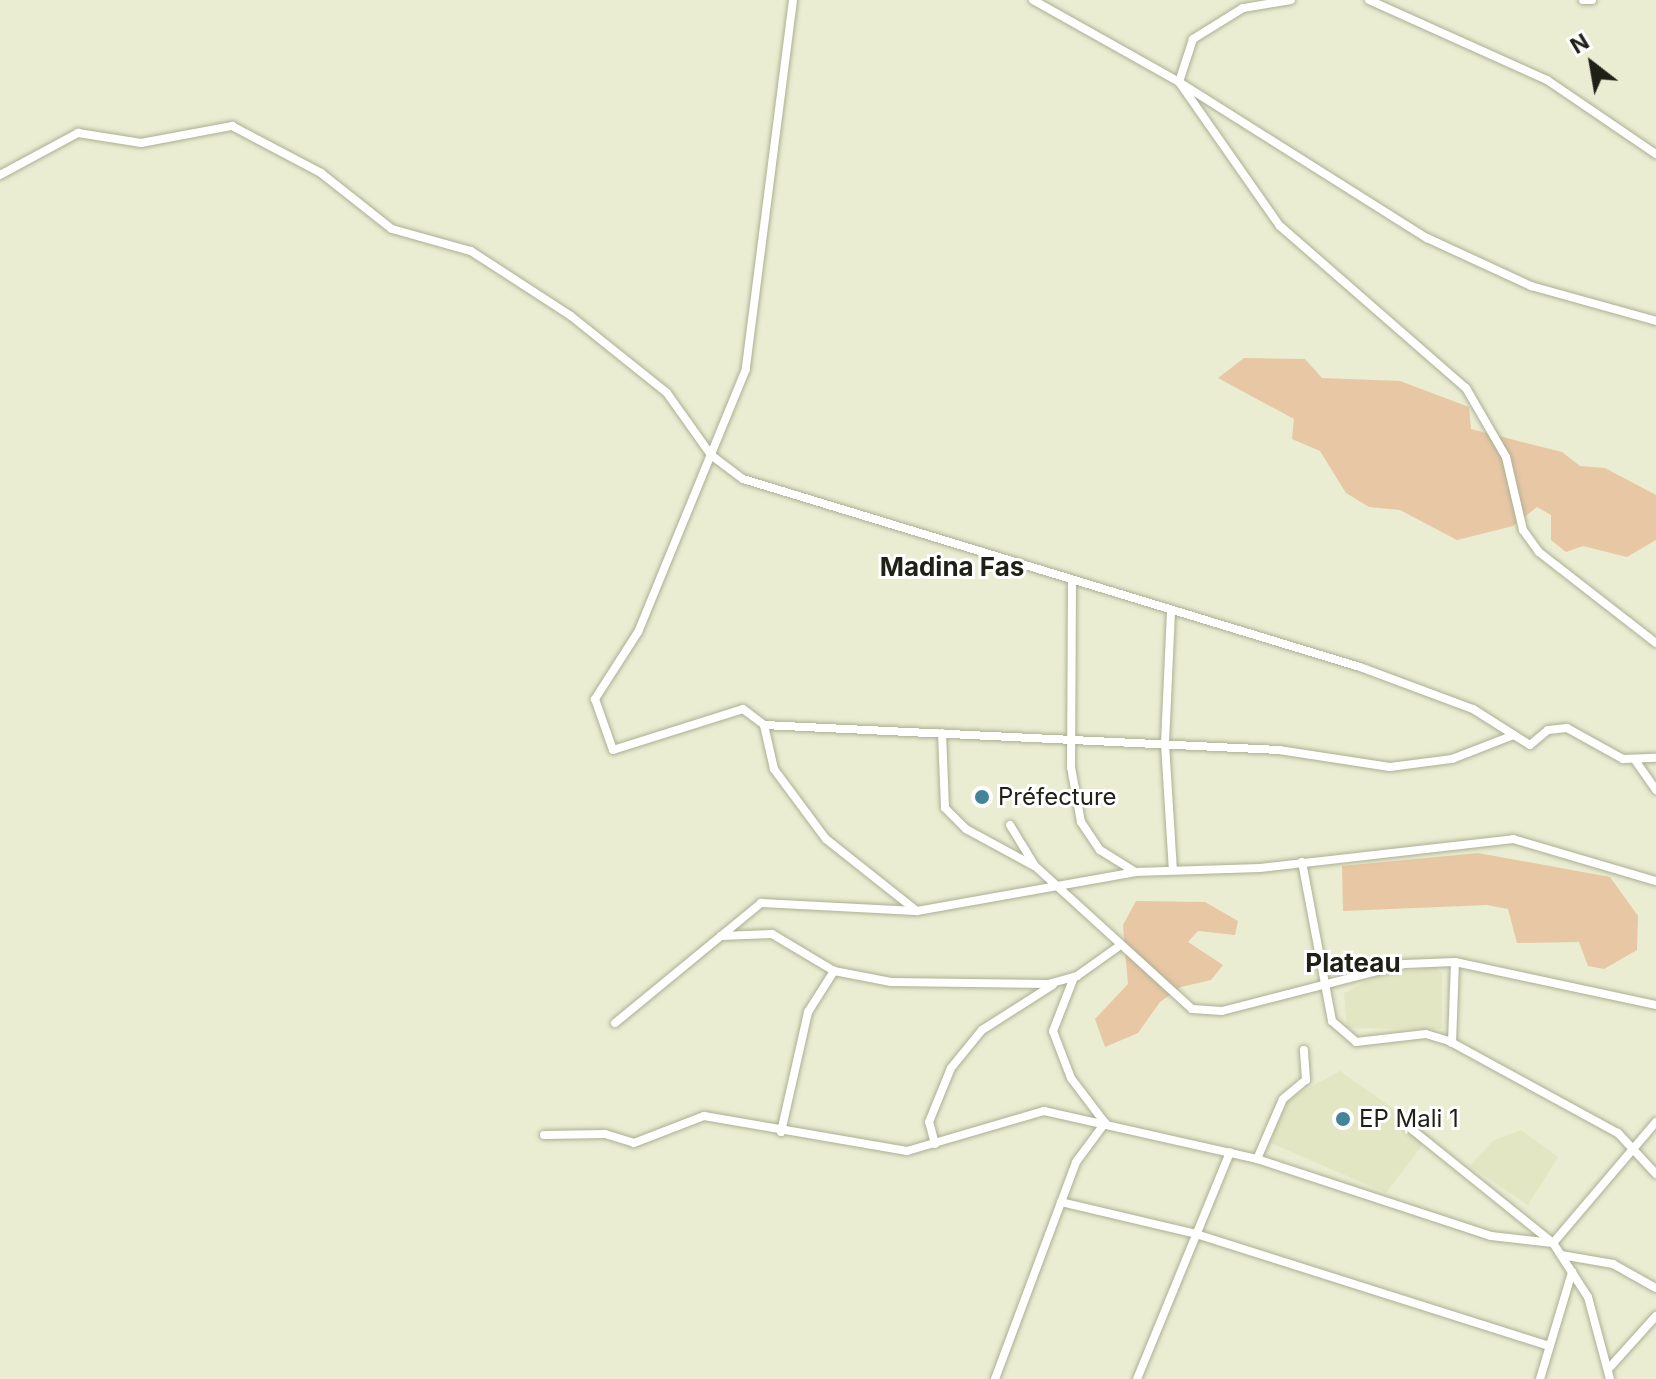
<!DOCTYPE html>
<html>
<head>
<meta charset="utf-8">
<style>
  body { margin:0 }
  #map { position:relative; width:1656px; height:1379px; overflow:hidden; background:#eaedd1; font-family:Inter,sans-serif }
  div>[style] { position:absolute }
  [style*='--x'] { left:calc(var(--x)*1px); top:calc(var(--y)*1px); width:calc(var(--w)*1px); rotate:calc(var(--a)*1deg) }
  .built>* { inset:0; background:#e2e6c2 }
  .green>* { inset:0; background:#e8c7a4 }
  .roads { filter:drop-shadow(0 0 2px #acaf94) drop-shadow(0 0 2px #acaf94) }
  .street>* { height:8px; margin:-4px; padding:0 4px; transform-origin:4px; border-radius:4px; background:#fff }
  .dots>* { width:22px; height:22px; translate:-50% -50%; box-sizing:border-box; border:4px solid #fff; border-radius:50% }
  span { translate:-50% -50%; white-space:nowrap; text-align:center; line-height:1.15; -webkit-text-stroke:6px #fff; paint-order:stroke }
  .poi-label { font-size:24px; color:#1f2016 }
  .left { translate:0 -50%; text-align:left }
  .neighbourhood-label { font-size:26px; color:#1f2016; font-weight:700 }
  .north { position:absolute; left:1552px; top:24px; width:80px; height:80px; -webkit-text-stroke:6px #fff; paint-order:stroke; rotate:329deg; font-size:22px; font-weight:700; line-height:32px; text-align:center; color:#1f2016 }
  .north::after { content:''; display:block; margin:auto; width:28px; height:36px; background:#1f2016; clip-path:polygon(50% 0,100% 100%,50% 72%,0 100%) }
</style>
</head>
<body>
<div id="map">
  <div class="built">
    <i style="clip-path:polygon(1435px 967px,1442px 973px,1442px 1029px,1347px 1028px,1344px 993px,1377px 976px)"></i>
    <i style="clip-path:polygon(1340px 1071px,1430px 1135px,1386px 1193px,1271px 1143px,1284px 1102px)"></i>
    <i style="clip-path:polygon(1521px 1130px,1558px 1157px,1528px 1205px,1470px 1166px,1493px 1141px)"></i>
  </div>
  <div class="green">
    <i style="clip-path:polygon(1244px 358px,1305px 359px,1322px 378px,1400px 381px,1469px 407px,1471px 429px,1562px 452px,1580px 466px,1605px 468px,1656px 495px,1656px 540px,1627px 557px,1583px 546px,1566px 552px,1551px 540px,1551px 515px,1537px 507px,1513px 526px,1457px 540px,1400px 510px,1369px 507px,1346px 493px,1320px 451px,1292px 439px,1294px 419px,1218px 378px)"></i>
    <i style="clip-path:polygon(1478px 853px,1610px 877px,1638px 916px,1637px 950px,1604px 969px,1588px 966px,1579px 942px,1517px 943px,1508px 909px,1487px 905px,1343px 911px,1342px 866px)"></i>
    <i style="clip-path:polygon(1136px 901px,1205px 902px,1238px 921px,1235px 935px,1198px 931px,1188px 942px,1223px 965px,1211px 980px,1181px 987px,1160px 1002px,1138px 1033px,1105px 1047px,1095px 1019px,1128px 984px,1123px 925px)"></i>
  </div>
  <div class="roads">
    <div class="street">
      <i style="--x:793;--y:0;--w:372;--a:97.3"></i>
      <i style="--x:746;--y:369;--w:284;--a:112.3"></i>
      <i style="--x:638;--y:632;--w:80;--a:122.7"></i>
      <i style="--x:595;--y:699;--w:54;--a:70.6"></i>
      <i style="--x:613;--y:750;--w:136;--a:-17.5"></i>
      <i style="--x:743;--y:709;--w:26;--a:37"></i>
      <i style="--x:764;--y:725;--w:45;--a:77.2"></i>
      <i style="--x:774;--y:769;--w:87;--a:53.4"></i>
      <i style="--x:826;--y:839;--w:116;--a:38.4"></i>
      <i style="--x:917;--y:911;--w:221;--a:-10.1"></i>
      <i style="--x:1135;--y:872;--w:125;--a:-1.8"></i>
      <i style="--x:1260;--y:868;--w:255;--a:-6.5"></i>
      <i style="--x:1513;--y:839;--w:149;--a:16.4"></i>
      <i style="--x:1033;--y:0;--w:167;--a:29.3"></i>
      <i style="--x:1179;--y:82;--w:176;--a:55"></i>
      <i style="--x:1280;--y:226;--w:247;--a:41.1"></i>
      <i style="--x:1466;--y:388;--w:80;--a:59.9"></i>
      <i style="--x:1506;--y:457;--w:75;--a:76.9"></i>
      <i style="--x:1523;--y:530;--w:27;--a:54"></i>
      <i style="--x:1539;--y:552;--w:148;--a:37.9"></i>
      <i style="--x:1291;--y:0;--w:49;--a:170.5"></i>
      <i style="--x:1243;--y:8;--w:59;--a:148.2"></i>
      <i style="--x:1193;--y:39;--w:45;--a:108"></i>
      <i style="--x:1179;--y:82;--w:293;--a:32.2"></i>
      <i style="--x:1427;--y:238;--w:115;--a:24.8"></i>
      <i style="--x:1531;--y:286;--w:130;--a:15.6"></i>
      <i style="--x:1369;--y:0;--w:195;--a:24.2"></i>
      <i style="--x:1547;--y:80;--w:132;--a:34.2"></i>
      <i style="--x:1583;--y:0;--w:9;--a:0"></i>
      <i style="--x:0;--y:175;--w:89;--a:-28.3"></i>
      <i style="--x:78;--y:133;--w:64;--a:9"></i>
      <i style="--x:141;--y:143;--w:93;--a:-10.6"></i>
      <i style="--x:232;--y:126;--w:101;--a:27.8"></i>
      <i style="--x:321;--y:173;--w:90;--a:38.3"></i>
      <i style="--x:392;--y:229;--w:82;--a:15.6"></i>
      <i style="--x:471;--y:251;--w:119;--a:33"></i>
      <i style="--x:571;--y:316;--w:123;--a:38.7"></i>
      <i style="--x:667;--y:393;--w:76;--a:54.6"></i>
      <i style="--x:711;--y:455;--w:40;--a:37"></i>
      <i style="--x:743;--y:479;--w:645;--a:16.95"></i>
      <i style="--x:1360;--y:667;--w:121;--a:20.4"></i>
      <i style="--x:1473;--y:709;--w:67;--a:32.3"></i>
      <i style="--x:1530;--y:745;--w:23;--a:-40"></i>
      <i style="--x:1548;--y:730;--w:19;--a:-6"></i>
      <i style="--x:1567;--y:728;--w:64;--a:29"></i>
      <i style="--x:1623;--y:759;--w:33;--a:-2"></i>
      <i style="--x:1072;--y:582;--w:185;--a:90.3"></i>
      <i style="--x:1071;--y:767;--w:56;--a:79.7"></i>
      <i style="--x:1081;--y:822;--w:34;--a:56"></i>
      <i style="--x:1100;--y:850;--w:40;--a:32"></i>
      <i style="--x:1171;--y:611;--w:133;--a:92.6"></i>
      <i style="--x:1165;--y:744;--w:126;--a:86.4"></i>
      <i style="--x:764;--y:725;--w:516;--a:2.78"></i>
      <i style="--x:1279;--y:750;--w:112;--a:8.7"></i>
      <i style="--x:1390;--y:767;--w:63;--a:-7.4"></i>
      <i style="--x:1452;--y:759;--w:66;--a:-21.2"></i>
      <i style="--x:942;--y:733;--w:75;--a:87.7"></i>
      <i style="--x:945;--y:808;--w:30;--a:45"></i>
      <i style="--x:966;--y:829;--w:77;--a:28.6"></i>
      <i style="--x:1635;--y:760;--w:37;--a:55"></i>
      <i style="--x:1010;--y:825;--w:48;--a:58.6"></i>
      <i style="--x:1035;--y:866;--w:212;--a:42.3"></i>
      <i style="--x:1192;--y:1009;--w:30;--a:4"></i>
      <i style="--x:1222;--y:1011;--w:189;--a:-14.4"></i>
      <i style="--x:1405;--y:964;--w:50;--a:-2.3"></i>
      <i style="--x:1455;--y:962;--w:206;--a:12.1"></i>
      <i style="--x:1302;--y:862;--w:162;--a:79.3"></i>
      <i style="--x:1332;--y:1021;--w:32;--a:41"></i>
      <i style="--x:1356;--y:1042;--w:70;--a:-6.5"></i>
      <i style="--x:1426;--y:1034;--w:24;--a:17"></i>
      <i style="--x:1449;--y:1041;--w:192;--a:28.6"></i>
      <i style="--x:1618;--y:1133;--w:56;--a:47.2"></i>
      <i style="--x:721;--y:936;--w:51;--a:-2.2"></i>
      <i style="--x:772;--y:934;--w:72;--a:30.8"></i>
      <i style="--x:834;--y:971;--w:58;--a:10.9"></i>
      <i style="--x:891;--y:982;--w:157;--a:0.7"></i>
      <i style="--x:1048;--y:984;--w:30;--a:-15"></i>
      <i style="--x:1077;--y:976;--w:50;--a:-35.3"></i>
      <i style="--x:615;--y:1023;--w:189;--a:-39.4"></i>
      <i style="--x:761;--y:903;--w:155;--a:3"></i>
      <i style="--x:1452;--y:1043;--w:81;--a:-87.9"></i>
      <i style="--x:1410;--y:1128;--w:184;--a:38.8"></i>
      <i style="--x:1553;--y:1243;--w:64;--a:57.1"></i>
      <i style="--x:1588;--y:1297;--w:85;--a:75"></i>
      <i style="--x:781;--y:1132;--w:123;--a:-77.3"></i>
      <i style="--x:808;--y:1012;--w:49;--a:-57.6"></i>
      <i style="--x:544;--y:1135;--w:61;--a:-0.9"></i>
      <i style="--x:605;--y:1134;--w:30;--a:17"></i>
      <i style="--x:634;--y:1143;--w:75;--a:-21.1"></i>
      <i style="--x:704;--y:1116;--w:206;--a:9.8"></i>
      <i style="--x:907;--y:1151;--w:143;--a:-16.3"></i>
      <i style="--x:1044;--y:1111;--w:218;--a:12.7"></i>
      <i style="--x:1257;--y:1159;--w:246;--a:18.2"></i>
      <i style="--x:1491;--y:1236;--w:62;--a:6.4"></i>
      <i style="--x:1553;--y:1243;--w:159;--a:-49.6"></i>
      <i style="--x:935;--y:1144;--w:23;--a:-105"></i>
      <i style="--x:929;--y:1122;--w:58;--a:-67.8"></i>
      <i style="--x:951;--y:1068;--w:49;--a:-50.8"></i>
      <i style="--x:982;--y:1030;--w:84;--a:-32.4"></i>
      <i style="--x:1257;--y:1159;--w:65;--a:-66.6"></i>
      <i style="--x:1283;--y:1099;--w:30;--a:-40"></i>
      <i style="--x:1306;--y:1080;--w:30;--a:-94"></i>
      <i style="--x:1061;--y:1202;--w:139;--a:13.3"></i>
      <i style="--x:1196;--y:1234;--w:371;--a:17.6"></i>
      <i style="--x:1561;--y:1255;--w:53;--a:9.8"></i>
      <i style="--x:1613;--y:1264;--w:49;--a:29.2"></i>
      <i style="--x:1610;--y:1367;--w:69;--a:-48"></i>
      <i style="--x:995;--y:1379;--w:232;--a:-69.5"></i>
      <i style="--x:1076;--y:1162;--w:49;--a:-53.4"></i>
      <i style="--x:1105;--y:1123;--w:56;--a:-127.1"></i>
      <i style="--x:1071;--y:1078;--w:50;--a:-111"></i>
      <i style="--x:1053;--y:1031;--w:58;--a:-68.7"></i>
      <i style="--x:1137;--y:1379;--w:245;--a:-67.7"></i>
      <i style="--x:1540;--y:1379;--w:112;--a:-73.3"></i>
    </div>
  </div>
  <div class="dots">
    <i style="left:982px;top:797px;background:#448498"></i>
    <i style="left:1343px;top:1119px;background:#448498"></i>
  </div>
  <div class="poi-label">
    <span class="left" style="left:998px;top:797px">Préfecture</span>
    <span class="left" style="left:1359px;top:1119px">EP Mali 1</span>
  </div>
  <div class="neighbourhood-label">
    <span style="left:952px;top:567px">Madina Fas</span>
    <span style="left:1353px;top:963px">Plateau</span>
  </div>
  <div class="north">N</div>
</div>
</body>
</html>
